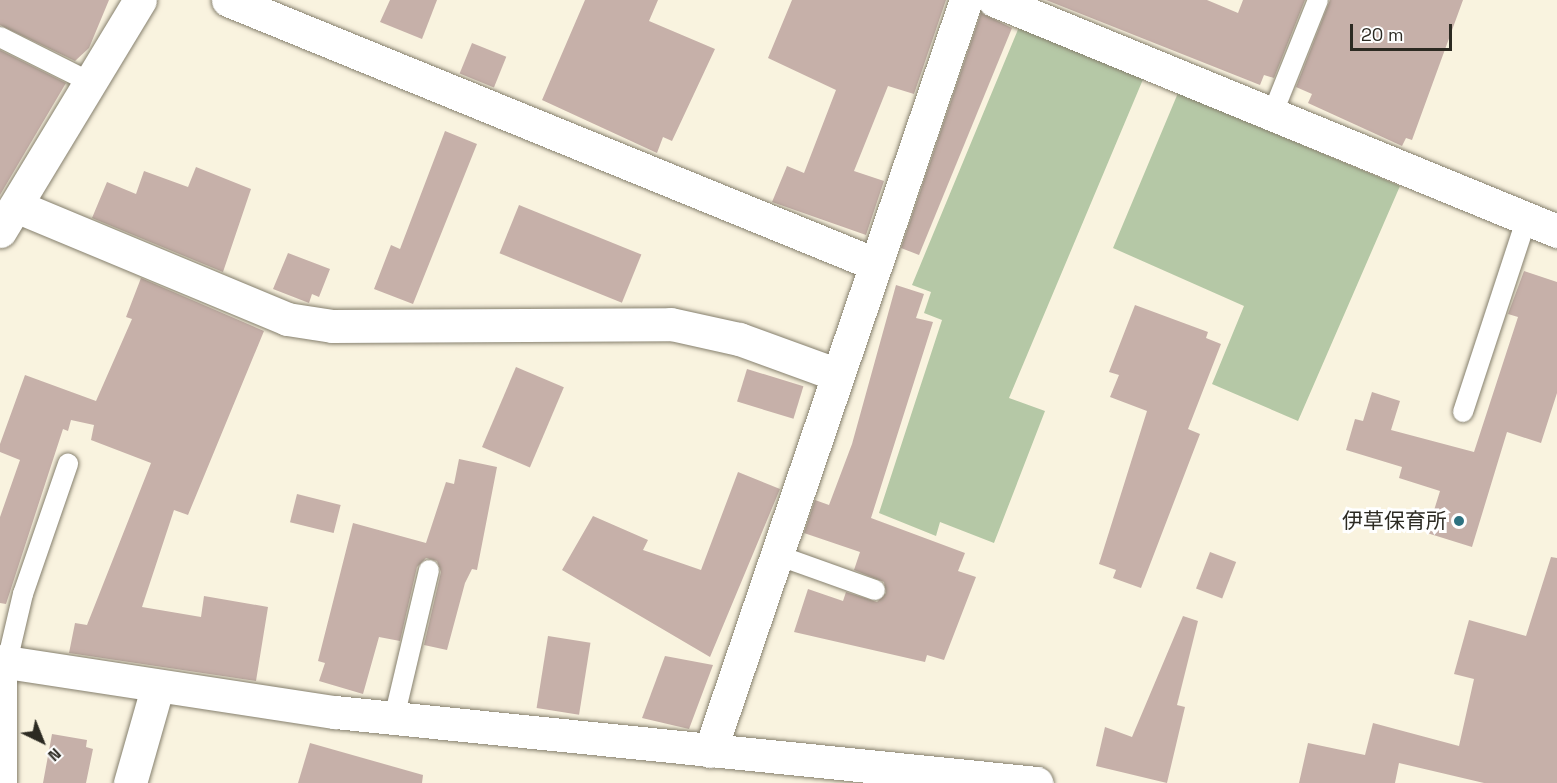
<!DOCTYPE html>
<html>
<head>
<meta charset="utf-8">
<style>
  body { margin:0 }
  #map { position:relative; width:1557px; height:783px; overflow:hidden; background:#f9f3df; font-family:"Space Grotesk","Noto Sans JP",sans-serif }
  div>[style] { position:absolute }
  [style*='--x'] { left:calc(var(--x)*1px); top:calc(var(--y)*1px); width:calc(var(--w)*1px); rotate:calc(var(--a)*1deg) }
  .green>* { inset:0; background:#b5c8a6 }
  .building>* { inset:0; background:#c6b0a9; transform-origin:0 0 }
  .roads { filter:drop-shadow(0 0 2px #857f6d) drop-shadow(0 0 2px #857f6d) }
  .lane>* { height:20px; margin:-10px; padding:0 10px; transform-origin:10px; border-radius:10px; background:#fff }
  .street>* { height:33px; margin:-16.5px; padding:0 16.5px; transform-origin:16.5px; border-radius:16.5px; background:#fff }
  .dots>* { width:16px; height:16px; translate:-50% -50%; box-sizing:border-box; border:3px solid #fff; border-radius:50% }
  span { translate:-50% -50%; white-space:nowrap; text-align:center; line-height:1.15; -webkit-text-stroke:6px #fff; paint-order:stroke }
  .poi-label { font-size:21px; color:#2c2a22 }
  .right { translate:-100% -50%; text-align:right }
  .north { position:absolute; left:12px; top:711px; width:60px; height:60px; -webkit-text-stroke:4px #fff; paint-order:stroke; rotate:137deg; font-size:16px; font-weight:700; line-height:24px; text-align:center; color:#2c2a22 }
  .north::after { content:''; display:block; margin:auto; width:21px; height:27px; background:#2c2a22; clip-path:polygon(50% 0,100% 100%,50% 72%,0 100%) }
  .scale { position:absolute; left:1350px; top:24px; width:102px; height:27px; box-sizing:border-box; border:3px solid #2c2a22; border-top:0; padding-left:8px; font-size:18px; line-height:21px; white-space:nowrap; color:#2c2a22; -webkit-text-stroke:4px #fff; paint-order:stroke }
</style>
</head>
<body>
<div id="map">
  <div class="green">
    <i style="clip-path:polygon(1019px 27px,1144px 77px,1009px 398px,1045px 411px,994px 543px,940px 522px,936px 536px,879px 513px,942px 320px,924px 313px,931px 292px,912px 285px)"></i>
    <i style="clip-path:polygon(1178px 93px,1400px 186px,1298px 421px,1212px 384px,1244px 306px,1113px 248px)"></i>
  </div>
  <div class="building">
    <i style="clip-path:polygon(0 0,109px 0,89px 48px,75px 61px,0 25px)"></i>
    <i style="clip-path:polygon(390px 0,437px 0,422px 39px,380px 22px)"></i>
    <i style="clip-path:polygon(585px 0,658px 0,649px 21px,715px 49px,672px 141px,663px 137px,657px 153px,542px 100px)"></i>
    <i style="clip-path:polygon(792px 0,946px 0,914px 94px,888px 86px,854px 171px,884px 181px,866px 235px,772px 202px,787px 166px,804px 173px,836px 90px,768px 58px)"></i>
    <i style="clip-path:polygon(1046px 0,1207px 0,1238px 13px,1243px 0,1305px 0,1274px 78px,1264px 75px,1260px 85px)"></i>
    <i style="clip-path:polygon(1330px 0,1463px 0,1412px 140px,1406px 138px,1402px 146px,1378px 135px,1308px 103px,1312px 94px,1296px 87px)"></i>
    <i style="clip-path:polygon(981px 13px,1012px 28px,919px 255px,901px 248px)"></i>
    <i style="left:472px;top:43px;width:37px;height:33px;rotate:22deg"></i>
    <i style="clip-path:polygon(0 50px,66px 83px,0 195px)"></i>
    <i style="clip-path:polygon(445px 131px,477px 144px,413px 304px,374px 289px,391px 245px,400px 249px)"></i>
    <i style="clip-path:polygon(196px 167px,251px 189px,223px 272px,92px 218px,107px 182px,136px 194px,144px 171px,188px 187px)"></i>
    <i style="left:519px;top:205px;width:132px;height:52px;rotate:22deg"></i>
    <i style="clip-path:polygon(288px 253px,330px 269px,319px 297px,312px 294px,309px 303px,273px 289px)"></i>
    <i style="clip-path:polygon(1524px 271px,1557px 282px,1557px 393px,1541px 443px,1507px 432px,1472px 547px,1427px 533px,1440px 491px,1399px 478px,1402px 467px,1346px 450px,1355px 419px,1363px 421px,1372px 392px,1400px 401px,1391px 430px,1474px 452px,1518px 317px,1508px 314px)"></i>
    <i style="clip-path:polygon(141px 278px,264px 331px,188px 515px,174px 510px,142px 607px,201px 617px,204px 596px,268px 607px,256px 681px,69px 653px,75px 623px,87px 625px,151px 463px,91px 440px,94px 425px,71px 420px,68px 431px,63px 429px,6px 604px,0 603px,0 517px,20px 460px,0 452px,0 444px,25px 375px,96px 401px,132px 319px,126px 317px)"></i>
    <i style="clip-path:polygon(896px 285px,924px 294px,916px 318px,933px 322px,871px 518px,965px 553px,958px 571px,976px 577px,944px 660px,927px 655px,925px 662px,794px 632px,808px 589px,843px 601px,846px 592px,877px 602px,886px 593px,884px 582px,854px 570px,860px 552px,804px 533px,815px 500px,829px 505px,852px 444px)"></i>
    <i style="clip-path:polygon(1135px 305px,1208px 332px,1206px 338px,1221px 344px,1188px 429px,1200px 434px,1141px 588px,1113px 578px,1116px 570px,1099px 564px,1147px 411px,1110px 397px,1119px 375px,1109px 372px)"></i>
    <i style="left:516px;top:367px;width:52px;height:87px;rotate:23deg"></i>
    <i style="left:747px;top:369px;width:59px;height:34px;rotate:17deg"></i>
    <i style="clip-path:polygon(459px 459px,497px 467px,477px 570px,472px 569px,465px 583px,447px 650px,424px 645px,441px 572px,437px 561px,426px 558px,417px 567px,400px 641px,379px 637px,363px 694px,319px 681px,325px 663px,318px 661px,353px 523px,426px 543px,446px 482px,454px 484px)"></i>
    <i style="clip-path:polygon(738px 472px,780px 489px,710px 657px,562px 570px,593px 516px,648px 540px,643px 550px,701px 570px)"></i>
    <i style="left:297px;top:494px;width:45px;height:29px;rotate:14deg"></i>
    <i style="left:1210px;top:552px;width:28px;height:39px;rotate:21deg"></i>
    <i style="clip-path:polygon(1551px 557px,1557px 558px,1557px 783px,1484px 783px,1399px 763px,1395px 783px,1299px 783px,1308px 743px,1365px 755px,1373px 723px,1459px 746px,1474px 679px,1454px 674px,1469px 620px,1526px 636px)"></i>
    <i style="clip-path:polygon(1183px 616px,1198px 621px,1177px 705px,1185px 707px,1167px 783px,1096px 766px,1105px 727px,1132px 737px)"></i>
    <i style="left:548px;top:636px;width:43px;height:73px;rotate:9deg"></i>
    <i style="clip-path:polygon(665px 656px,713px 665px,689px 729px,642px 718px)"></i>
    <i style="clip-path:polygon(52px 734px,87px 740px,86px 747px,93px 749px,86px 783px,43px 783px)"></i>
    <i style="clip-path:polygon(310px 743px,423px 775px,422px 783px,298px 783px)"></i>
  </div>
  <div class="roads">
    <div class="lane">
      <i style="--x:0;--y:37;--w:103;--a:26.6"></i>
      <i style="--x:1272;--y:115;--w:124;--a:-68.2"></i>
      <i style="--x:1463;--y:412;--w:202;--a:-71.8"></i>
      <i style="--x:777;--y:555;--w:104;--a:19.7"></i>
      <i style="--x:394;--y:718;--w:152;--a:-76.7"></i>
      <i style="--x:7;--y:783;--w:121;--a:-90"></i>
      <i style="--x:7;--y:662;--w:70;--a:-76.8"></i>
      <i style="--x:23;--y:594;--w:138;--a:-70.9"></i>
    </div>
    <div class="street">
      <i style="--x:228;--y:0;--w:699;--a:22.2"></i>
      <i style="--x:994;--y:0;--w:609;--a:22.31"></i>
      <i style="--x:16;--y:206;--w:294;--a:22.6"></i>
      <i style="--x:287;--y:319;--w:46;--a:8.8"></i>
      <i style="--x:332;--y:326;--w:339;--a:-0.3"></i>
      <i style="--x:671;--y:324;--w:70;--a:12.4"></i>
      <i style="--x:739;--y:339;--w:105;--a:20"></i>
      <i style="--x:0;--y:231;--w:270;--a:-58.8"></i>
      <i style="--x:0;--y:661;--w:339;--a:8.7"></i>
      <i style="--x:335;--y:712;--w:705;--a:5.78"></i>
      <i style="--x:710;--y:751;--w:793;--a:-71.18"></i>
      <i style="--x:130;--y:783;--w:99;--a:-74.1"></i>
    </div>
  </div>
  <div class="dots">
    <i style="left:1459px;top:521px;background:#2d7281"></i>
  </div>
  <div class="poi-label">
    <span class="right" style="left:1447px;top:521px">伊草保育所</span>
  </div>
  <div class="north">N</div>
  <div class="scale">20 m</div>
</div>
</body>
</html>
